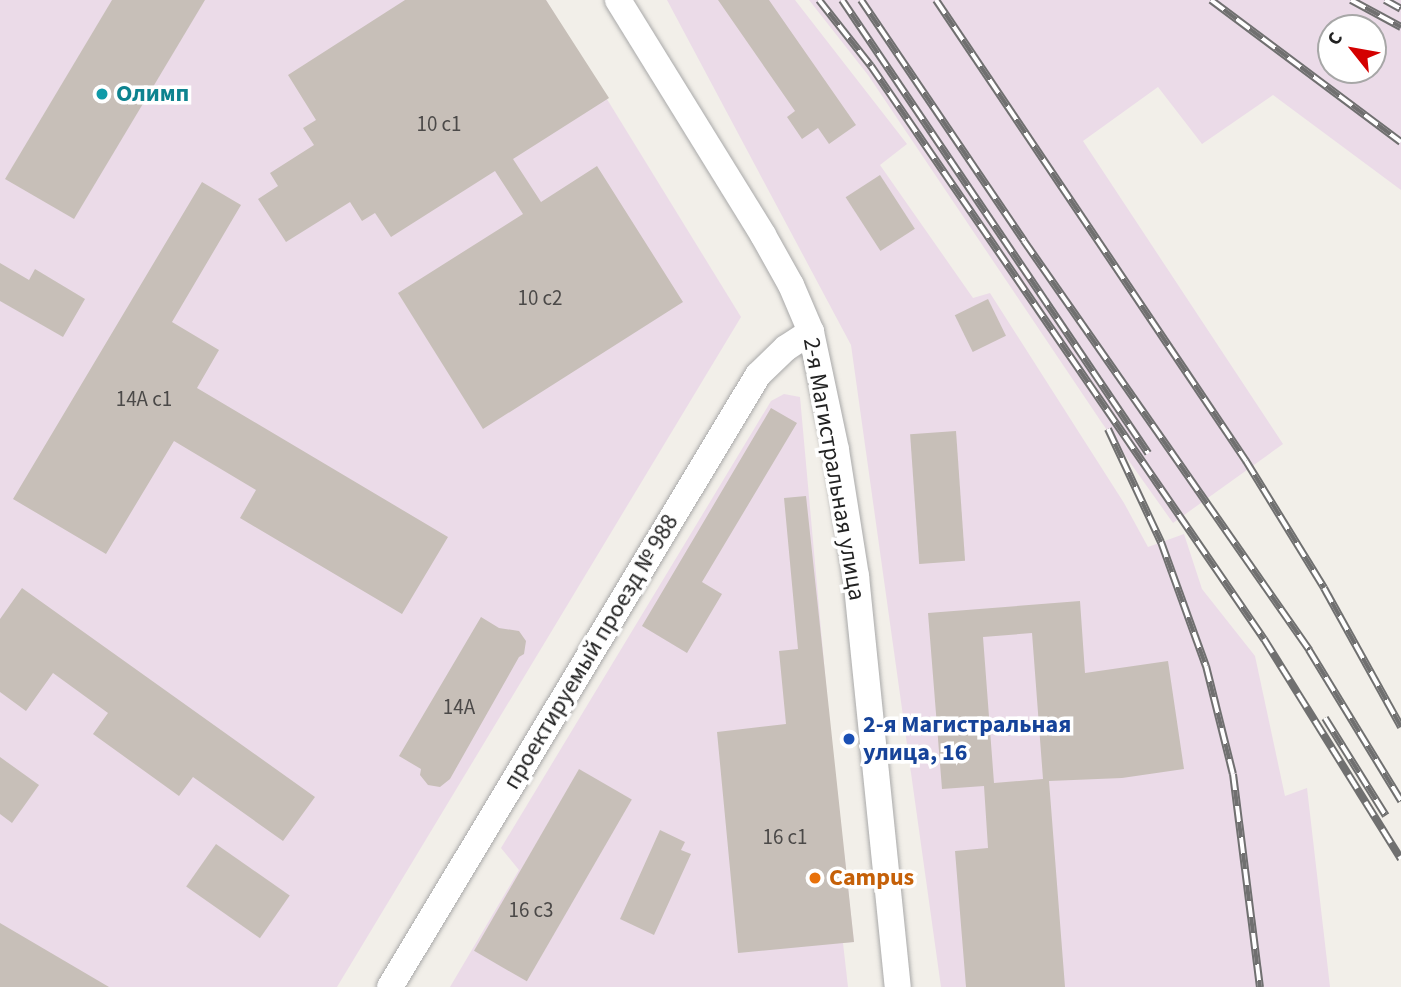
<!DOCTYPE html>
<html>
<head>
<meta charset="utf-8">
<style>
  body { margin:0 }
  #map { position:relative; width:1401px; height:987px; overflow:hidden; background:#f2efe9; font-family:"Source Sans 3",sans-serif }
  div>[style] { position:absolute }
  [style*='--x'] { left:calc(var(--x)*1px); top:calc(var(--y)*1px); width:calc(var(--w)*1px); rotate:calc(var(--a)*1deg) }
  .industrial>* { inset:0; background:#ebdbe8 }
  .building>* { inset:0; background:#c7bfb8; transform-origin:0 0 }
  .roads { filter:drop-shadow(0 0 2px #a9a9a9) drop-shadow(0 0 2px #a9a9a9) }
  .minor>* { height:26px; margin:-13px; padding:0 13px; transform-origin:13px; border-radius:13px; background:#fff }
  .rail>* { height:8px; margin-top:-4px; transform-origin:0; background:repeating-linear-gradient(90deg,#fff 0 16px,#707070 0 32px); box-sizing:border-box; border-block:2px solid #707070 }
  .dots>* { width:19px; height:19px; translate:-50% -50%; box-sizing:border-box; border:4px solid #fff; border-radius:50% }
  span { translate:-50% -50%; white-space:nowrap; text-align:center; line-height:1.15; -webkit-text-stroke:7px #fff; paint-order:stroke }
  .number-label { font-size:21px; color:#4b4948 }
  .number-label span { -webkit-text-stroke-width:0 }
  .culture-label { font-size:24px; color:#0d838f; font-weight:700 }
  .left { translate:0 -50%; text-align:left }
  .street-label { font-size:24px; color:#222 }
  .transit-label { font-size:24px; color:#164399; font-weight:700 }
  .food-label { font-size:24px; color:#c56008; font-weight:700 }
  .north { position:absolute; left:1317px; top:14px; width:70px; height:70px; box-sizing:border-box; background:#fff; border:2px solid #a7a7a7; border-radius:50%; rotate:301deg; font-size:19px; font-weight:700; line-height:28px; text-align:center; color:#222 }
  .north::after { content:''; display:block; margin:auto; width:24px; height:32px; background:#d40000; clip-path:polygon(50% 0,100% 100%,50% 72%,0 100%) }
</style>
</head>
<body>
<div id="map">
  <div class="industrial">
    <i style="clip-path:polygon(0 0,546px 0,741px 317px,337px 987px,0 987px)"></i>
    <i style="clip-path:polygon(667px 0,795px 0,907px 144px,880px 165px,973px 298px,990px 293px,1124px 503px,1148px 547px,1184px 534px,1202px 589px,1255px 656px,1285px 796px,1307px 788px,1330px 987px,941px 987px,851px 345px)"></i>
    <i style="clip-path:polygon(evenodd,809px 0,1401px 0,1401px 190px,1273px 95px,1202px 144px,1158px 87px,1083px 141px,1283px 444px,1173px 523px,1102px 423px,868px 75px,809px 0,1331px 28px,1373px 28px,1373px 70px,1331px 70px,1331px 28px)"></i>
    <i style="clip-path:polygon(784px 394px,800px 397px,829px 718px,854px 942px,843px 943px,848px 987px,450px 987px,519px 870px,501px 848px,771px 401px)"></i>
  </div>
  <div class="building">
    <i style="clip-path:polygon(112px 0,205px 0,74px 219px,5px 179px)"></i>
    <i style="clip-path:polygon(405px 0,546px 0,609px 98px,513px 159px,541px 202px,597px 166px,683px 302px,483px 429px,398px 293px,523px 214px,495px 171px,391px 237px,375px 213px,362px 221px,350px 202px,286px 242px,258px 199px,278px 186px,270px 173px,314px 145px,303px 128px,316px 120px,288px 75px)"></i>
    <i style="clip-path:polygon(718px 0,769px 0,856px 125px,829px 144px,818px 128px,802px 139px,787px 117px,795px 111px)"></i>
    <i style="left:880px;top:175px;width:64px;height:41px;rotate:57deg"></i>
    <i style="clip-path:polygon(202px 182px,241px 205px,172px 322px,219px 350px,197px 388px,448px 537px,402px 614px,240px 518px,256px 490px,174px 441px,106px 554px,13px 499px)"></i>
    <i style="clip-path:polygon(0 263px,29px 280px,35px 269px,85px 299px,63px 337px,0 301px)"></i>
    <i style="left:988px;top:299px;width:41px;height:37px;rotate:64deg"></i>
    <i style="clip-path:polygon(771px 408px,797px 423px,702px 582px,722px 594px,687px 653px,642px 626px)"></i>
    <i style="left:956px;top:431px;width:130px;height:46px;rotate:86deg"></i>
    <i style="clip-path:polygon(806px 496px,854px 942px,738px 953px,717px 732px,786px 724px,779px 651px,798px 649px,784px 498px)"></i>
    <i style="clip-path:polygon(22px 588px,315px 797px,283px 841px,193px 777px,179px 796px,93px 734px,108px 713px,53px 673px,26px 711px,0 692px,0 619px)"></i>
    <i style="clip-path:polygon(evenodd,1080px 601px,1085px 673px,1168px 661px,1184px 769px,1122px 778px,1049px 781px,1065px 987px,966px 987px,955px 851px,988px 848px,984px 786px,942px 789px,928px 613px,1080px 601px,1032px 633px,1043px 779px,994px 783px,983px 637px,1032px 633px)"></i>
    <i style="clip-path:polygon(481px 617px,499px 628px,519px 631px,526px 641px,524px 654px,519px 657px,450px 779px,440px 787px,428px 785px,420px 775px,421px 769px,399px 756px)"></i>
    <i style="clip-path:polygon(0 757px,39px 785px,12px 823px,0 814px)"></i>
    <i style="left:579px;top:769px;width:61px;height:210px;rotate:30deg"></i>
    <i style="clip-path:polygon(660px 830px,685px 842px,681px 850px,691px 854px,654px 935px,620px 919px)"></i>
    <i style="left:216px;top:844px;width:90px;height:52px;rotate:35deg"></i>
    <i style="clip-path:polygon(0 923px,109px 987px,0 987px)"></i>
  </div>
  <div class="roads">
    <div class="minor">
      <i style="--x:618;--y:0;--w:276;--a:58.3"></i>
      <i style="--x:763;--y:235;--w:57;--a:60.8"></i>
      <i style="--x:791;--y:285;--w:51;--a:66.9"></i>
      <i style="--x:811;--y:332;--w:121;--a:78"></i>
      <i style="--x:836;--y:450;--w:128;--a:81"></i>
      <i style="--x:856;--y:576;--w:413;--a:84.2"></i>
      <i style="--x:390;--y:987;--w:714;--a:-58.98"></i>
      <i style="--x:758;--y:375;--w:39;--a:-44"></i>
      <i style="--x:786;--y:348;--w:30;--a:-33"></i>
    </div>
  </div>
  <div class="rail">
    <i style="--x:819;--y:0;--w:84;--a:51.8"></i>
    <i style="--x:871;--y:66;--w:695;--a:55.56"></i>
    <i style="--x:1264;--y:639;--w:259;--a:58.1"></i>
    <i style="--x:842;--y:0;--w:547;--a:55.96"></i>
    <i style="--x:861;--y:0;--w:291;--a:55.9"></i>
    <i style="--x:1024;--y:241;--w:499;--a:55.1"></i>
    <i style="--x:1309;--y:650;--w:177;--a:58.6"></i>
    <i style="--x:936;--y:0;--w:556;--a:56.08"></i>
    <i style="--x:1246;--y:461;--w:149;--a:58.4"></i>
    <i style="--x:1324;--y:588;--w:159;--a:61"></i>
    <i style="--x:1211;--y:0;--w:237;--a:36.8"></i>
    <i style="--x:1351;--y:0;--w:57;--a:28.4"></i>
    <i style="--x:1385;--y:0;--w:18;--a:29"></i>
    <i style="--x:1108;--y:429;--w:125;--a:64.9"></i>
    <i style="--x:1161;--y:542;--w:132;--a:70.1"></i>
    <i style="--x:1206;--y:666;--w:111;--a:76"></i>
    <i style="--x:1233;--y:774;--w:215;--a:82.8"></i>
    <i style="--x:1325;--y:718;--w:115;--a:58.1"></i>
  </div>
  <div class="dots">
    <i style="left:102px;top:94px;background:#0f9aa8"></i>
    <i style="left:849px;top:739px;background:#1a4fb4"></i>
    <i style="left:815px;top:878px;background:#e8710a"></i>
  </div>
  <div class="number-label">
    <span style="left:439px;top:124px">10 с1</span>
    <span style="left:540px;top:298px">10 с2</span>
    <span style="left:144px;top:399px">14А с1</span>
    <span style="left:459px;top:707px">14А</span>
    <span style="left:785px;top:837px">16 c1</span>
    <span style="left:531px;top:910px">16 с3</span>
  </div>
  <div class="culture-label">
    <span class="left" style="left:116px;top:94px">Олимп</span>
  </div>
  <div class="street-label">
    <span style="left:834px;top:469px;rotate:80deg">2-я Магистральная улица</span>
    <span style="left:591px;top:652px;rotate:-59deg">проектируемый проезд № 988</span>
  </div>
  <div class="transit-label">
    <span class="left" style="left:863px;top:739px">2-я Магистральная<br>улица, 16</span>
  </div>
  <div class="food-label">
    <span class="left" style="left:829px;top:878px">Campus</span>
  </div>
  <div class="north">С</div>
</div>
</body>
</html>
